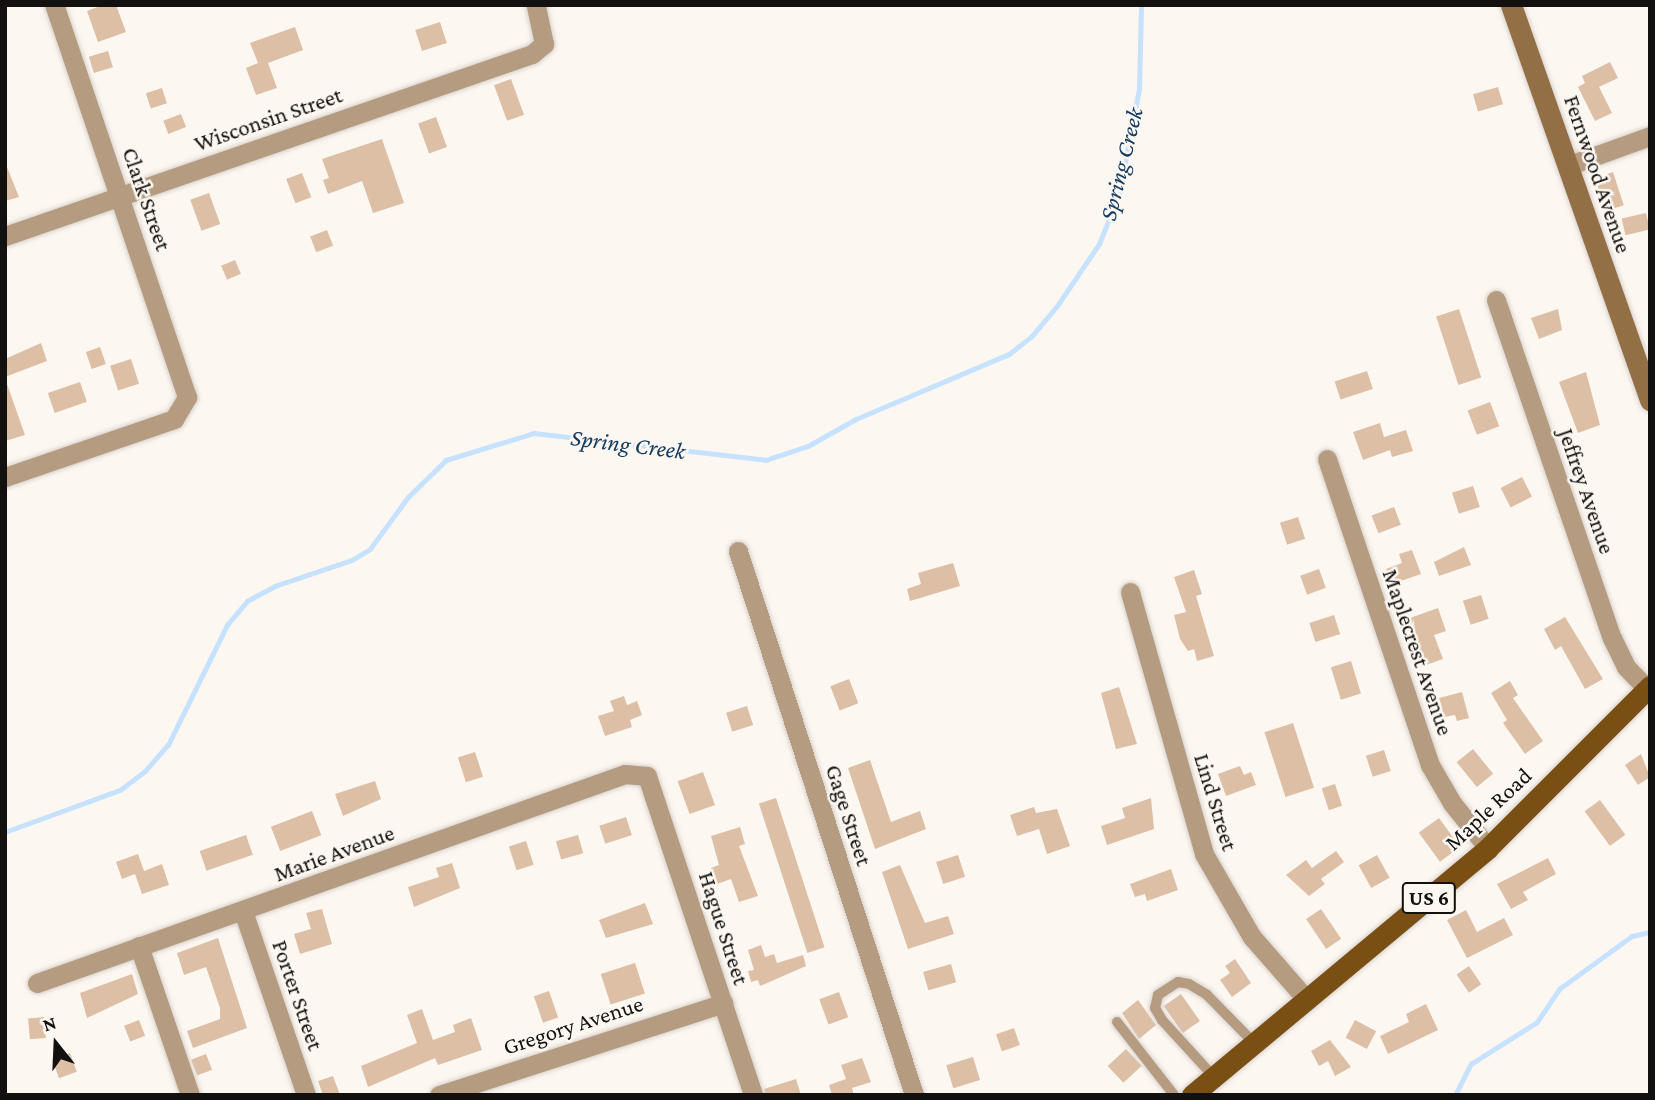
<!DOCTYPE html>
<html>
<head>
<meta charset="utf-8">
<style>
  body { margin:0 }
  #map { position:relative; width:1655px; height:1100px; overflow:hidden; background:#fdf7f1; font-family:"Crimson Pro",serif }
  div>[style] { position:absolute }
  [style*='--x'] { left:calc(var(--x)*1px); top:calc(var(--y)*1px); width:calc(var(--w)*1px); rotate:calc(var(--a)*1deg) }
  .stream>* { height:4.5px; margin:-2.25px; padding:0 2.25px; transform-origin:2.25px; border-radius:2.25px; background:#c6e2fe }
  .building>* { inset:0; background:#ddbfa6; transform-origin:0 0 }
  .roads { filter:drop-shadow(0 0 2px #d8d2cd) drop-shadow(0 0 2px #d8d2cd) }
  .lane>* { height:10px; margin:-5px; padding:0 5px; transform-origin:5px; border-radius:5px; background:#b59c80 }
  .street>* { height:19px; margin:-9.5px; padding:0 9.5px; transform-origin:9.5px; border-radius:9.5px; background:#b59c80 }
  .secondary>* { height:21px; margin:-10.5px; padding:0 10.5px; transform-origin:10.5px; border-radius:10.5px; background:#936f45 }
  .primary>* { height:21px; margin:-10.5px; padding:0 10.5px; transform-origin:10.5px; border-radius:10.5px; background:#7a4f13 }
  span { translate:-50% -50%; white-space:nowrap; text-align:center; line-height:1.15; -webkit-text-stroke:5px #fdf7f1; paint-order:stroke }
  .shield-label span { padding:2px 5px; background:#fdf7f1; border:2px solid; border-radius:5px; -webkit-text-stroke-width:0 }
  .shield-label { font-size:21px; color:#131110; font-weight:700 }
  .street-label { font-size:23px; color:#131110 }
  .water-label { font-size:24px; color:#143d62; font-style:italic }
  .frame { position:absolute; inset:0; border:7px solid #131110; pointer-events:none }
  .north { position:absolute; left:21px; top:1009px; width:70px; height:70px; -webkit-text-stroke:5px #fdf7f1; paint-order:stroke; rotate:342deg; font-size:19px; font-weight:700; line-height:28px; text-align:center; color:#131110 }
  .north::after { content:''; display:block; margin:auto; width:24px; height:32px; background:#131110; clip-path:polygon(50% 0,100% 100%,50% 72%,0 100%) }
</style>
</head>
<body>
<div id="map">
  <div class="stream">
    <i style="--x:5;--y:832;--w:122;--a:-20.1"></i>
    <i style="--x:120;--y:790;--w:31;--a:-37"></i>
    <i style="--x:145;--y:771;--w:35;--a:-49"></i>
    <i style="--x:168;--y:745;--w:134;--a:-63.8"></i>
    <i style="--x:227;--y:625;--w:31;--a:-50"></i>
    <i style="--x:247;--y:601;--w:32;--a:-28"></i>
    <i style="--x:275;--y:586;--w:81;--a:-18.7"></i>
    <i style="--x:352;--y:560;--w:21;--a:-31"></i>
    <i style="--x:370;--y:549;--w:64;--a:-53.8"></i>
    <i style="--x:408;--y:497;--w:53;--a:-44.2"></i>
    <i style="--x:446;--y:460;--w:92;--a:-17.1"></i>
    <i style="--x:534;--y:433;--w:234;--a:6.6"></i>
    <i style="--x:766;--y:460;--w:44;--a:-18.4"></i>
    <i style="--x:808;--y:446;--w:55;--a:-29.4"></i>
    <i style="--x:856;--y:419;--w:166;--a:-23"></i>
    <i style="--x:1009;--y:354;--w:28;--a:-38"></i>
    <i style="--x:1031;--y:337;--w:40;--a:-50"></i>
    <i style="--x:1057;--y:306;--w:75;--a:-55.9"></i>
    <i style="--x:1099;--y:244;--w:54;--a:-68.2"></i>
    <i style="--x:1119;--y:194;--w:107;--a:-79.2"></i>
    <i style="--x:1139;--y:89;--w:84;--a:-88.6"></i>
    <i style="--x:1455;--y:1095;--w:35;--a:-63"></i>
    <i style="--x:1471;--y:1064;--w:78;--a:-32.5"></i>
    <i style="--x:1537;--y:1022;--w:40;--a:-56"></i>
    <i style="--x:1559;--y:989;--w:90;--a:-36"></i>
    <i style="--x:1632;--y:936;--w:18;--a:-13"></i>
  </div>
  <div class="building">
    <i style="clip-path:polygon(103px 5px,116px 5px,126px 32px,98px 42px,87px 11px)"></i>
    <i style="left:440px;top:22px;width:22px;height:26px;rotate:72deg"></i>
    <i style="clip-path:polygon(295px 27px,303px 50px,268px 63px,277px 88px,256px 95px,246px 68px,258px 63px,250px 43px)"></i>
    <i style="left:108px;top:51px;width:17px;height:20px;rotate:73deg"></i>
    <i style="clip-path:polygon(1610px 62px,1618px 78px,1599px 87px,1612px 113px,1595px 121px,1578px 87px,1585px 83px,1582px 76px)"></i>
    <i style="left:511px;top:79px;width:38px;height:18px;rotate:70deg"></i>
    <i style="left:1498px;top:87px;width:18px;height:26px;rotate:74deg"></i>
    <i style="left:162px;top:88px;width:16px;height:17px;rotate:72deg"></i>
    <i style="left:181px;top:114px;width:14px;height:19px;rotate:69deg"></i>
    <i style="left:436px;top:117px;width:32px;height:19px;rotate:70deg"></i>
    <i style="clip-path:polygon(382px 139px,404px 203px,373px 213px,362px 181px,328px 194px,323px 180px,329px 178px,322px 159px)"></i>
    <i style="clip-path:polygon(5px 162px,19px 197px,5px 201px)"></i>
    <i style="left:1613px;top:172px;width:35px;height:19px;rotate:72deg"></i>
    <i style="left:302px;top:173px;width:26px;height:17px;rotate:69deg"></i>
    <i style="left:209px;top:193px;width:33px;height:20px;rotate:70deg"></i>
    <i style="left:1646px;top:213px;width:17px;height:25px;rotate:77deg"></i>
    <i style="left:327px;top:230px;width:17px;height:18px;rotate:69deg"></i>
    <i style="left:235px;top:260px;width:15px;height:15px;rotate:67deg"></i>
    <i style="left:1459px;top:309px;width:72px;height:24px;rotate:72deg"></i>
    <i style="clip-path:polygon(1558px 309px,1562px 330px,1539px 339px,1531px 318px)"></i>
    <i style="clip-path:polygon(41px 343px,47px 361px,5px 377px,5px 359px)"></i>
    <i style="left:100px;top:347px;width:18px;height:15px;rotate:71deg"></i>
    <i style="left:131px;top:359px;width:26px;height:22px;rotate:72deg"></i>
    <i style="left:1367px;top:371px;width:19px;height:34px;rotate:72deg"></i>
    <i style="clip-path:polygon(1586px 372px,1600px 425px,1578px 433px,1559px 382px)"></i>
    <i style="left:80px;top:382px;width:21px;height:34px;rotate:71deg"></i>
    <i style="clip-path:polygon(7px 384px,25px 435px,5px 441px,5px 385px)"></i>
    <i style="left:1490px;top:402px;width:26px;height:24px;rotate:69deg"></i>
    <i style="clip-path:polygon(1380px 423px,1384px 437px,1406px 430px,1413px 451px,1392px 457px,1390px 450px,1363px 460px,1353px 432px)"></i>
    <i style="left:1522px;top:477px;width:22px;height:24px;rotate:63deg"></i>
    <i style="left:1473px;top:486px;width:22px;height:22px;rotate:72deg"></i>
    <i style="left:1394px;top:507px;width:19px;height:24px;rotate:69deg"></i>
    <i style="left:1298px;top:517px;width:23px;height:19px;rotate:72deg"></i>
    <i style="clip-path:polygon(1464px 547px,1471px 565px,1439px 576px,1434px 562px)"></i>
    <i style="clip-path:polygon(1412px 550px,1421px 574px,1392px 584px,1386px 569px,1402px 563px,1399px 554px)"></i>
    <i style="clip-path:polygon(953px 563px,960px 586px,910px 601px,907px 589px,921px 584px,918px 573px)"></i>
    <i style="left:1319px;top:569px;width:20px;height:20px;rotate:70deg"></i>
    <i style="clip-path:polygon(1194px 570px,1202px 594px,1196px 596px,1214px 656px,1197px 661px,1194px 649px,1188px 651px,1180px 639px,1174px 615px,1186px 612px,1174px 577px)"></i>
    <i style="left:1481px;top:595px;width:25px;height:19px;rotate:72deg"></i>
    <i style="clip-path:polygon(1438px 608px,1446px 631px,1434px 635px,1443px 659px,1423px 666px,1407px 619px)"></i>
    <i style="left:1334px;top:615px;width:20px;height:26px;rotate:72deg"></i>
    <i style="clip-path:polygon(1565px 617px,1603px 679px,1585px 689px,1561px 646px,1555px 650px,1544px 629px)"></i>
    <i style="left:1351px;top:661px;width:34px;height:21px;rotate:73deg"></i>
    <i style="left:849px;top:679px;width:26px;height:20px;rotate:69deg"></i>
    <i style="clip-path:polygon(1510px 681px,1518px 695px,1513px 698px,1543px 741px,1525px 754px,1503px 723px,1507px 720px,1491px 693px)"></i>
    <i style="clip-path:polygon(1119px 687px,1137px 744px,1116px 749px,1101px 693px)"></i>
    <i style="clip-path:polygon(1462px 692px,1469px 718px,1457px 721px,1455px 715px,1444px 717px,1439px 698px)"></i>
    <i style="clip-path:polygon(624px 696px,627px 705px,637px 701px,642px 715px,630px 720px,632px 727px,605px 736px,598px 716px,614px 711px,610px 701px)"></i>
    <i style="left:747px;top:706px;width:20px;height:22px;rotate:72deg"></i>
    <i style="left:1293px;top:723px;width:68px;height:30px;rotate:72deg"></i>
    <i style="left:1473px;top:749px;width:32px;height:21px;rotate:51deg"></i>
    <i style="left:1384px;top:750px;width:22px;height:19px;rotate:72deg"></i>
    <i style="left:475px;top:752px;width:26px;height:18px;rotate:72deg"></i>
    <i style="clip-path:polygon(1641px 754px,1650px 777px,1638px 785px,1625px 765px)"></i>
    <i style="clip-path:polygon(870px 760px,891px 822px,920px 811px,926px 829px,875px 849px,848px 768px)"></i>
    <i style="clip-path:polygon(1240px 766px,1244px 775px,1251px 772px,1256px 785px,1226px 796px,1218px 774px)"></i>
    <i style="left:703px;top:772px;width:35px;height:27px;rotate:70deg"></i>
    <i style="clip-path:polygon(375px 781px,381px 799px,343px 816px,335px 794px)"></i>
    <i style="left:1335px;top:784px;width:23px;height:14px;rotate:72deg"></i>
    <i style="left:776px;top:798px;width:157px;height:18px;rotate:72deg"></i>
    <i style="clip-path:polygon(1151px 798px,1154px 829px,1107px 845px,1101px 826px,1125px 818px,1122px 808px)"></i>
    <i style="left:1600px;top:800px;width:43px;height:19px;rotate:54deg"></i>
    <i style="clip-path:polygon(1034px 807px,1036px 813px,1057px 809px,1070px 846px,1047px 854px,1039px 829px,1017px 836px,1010px 815px)"></i>
    <i style="left:312px;top:811px;width:26px;height:44px;rotate:69deg"></i>
    <i style="left:626px;top:817px;width:19px;height:28px;rotate:72deg"></i>
    <i style="left:1439px;top:818px;width:36px;height:25px;rotate:54deg"></i>
    <i style="clip-path:polygon(740px 827px,745px 844px,739px 846px,758px 896px,739px 902px,731px 879px,717px 884px,711px 868px,719px 865px,711px 836px)"></i>
    <i style="left:246px;top:835px;width:21px;height:49px;rotate:71deg"></i>
    <i style="left:578px;top:835px;width:19px;height:23px;rotate:74deg"></i>
    <i style="left:526px;top:841px;width:25px;height:18px;rotate:72deg"></i>
    <i style="clip-path:polygon(1336px 851px,1344px 862px,1321px 879px,1325px 884px,1309px 896px,1286px 875px,1306px 860px,1312px 868px)"></i>
    <i style="clip-path:polygon(138px 854px,144px 871px,162px 864px,169px 885px,142px 894px,135px 874px,122px 879px,116px 862px)"></i>
    <i style="left:958px;top:855px;width:23px;height:23px;rotate:72deg"></i>
    <i style="left:1377px;top:855px;width:26px;height:21px;rotate:61deg"></i>
    <i style="clip-path:polygon(1548px 858px,1556px 874px,1523px 892px,1528px 900px,1511px 909px,1497px 884px)"></i>
    <i style="clip-path:polygon(452px 863px,460px 888px,414px 907px,408px 887px,439px 877px,436px 868px)"></i>
    <i style="clip-path:polygon(900px 865px,925px 923px,948px 916px,954px 934px,908px 949px,882px 872px)"></i>
    <i style="clip-path:polygon(1171px 869px,1178px 890px,1147px 901px,1145px 894px,1135px 897px,1130px 884px)"></i>
    <i style="clip-path:polygon(645px 903px,653px 924px,606px 938px,599px 920px)"></i>
    <i style="clip-path:polygon(322px 909px,332px 944px,300px 954px,294px 934px,311px 929px,306px 913px)"></i>
    <i style="left:1321px;top:909px;width:36px;height:18px;rotate:56deg"></i>
    <i style="clip-path:polygon(1466px 910px,1477px 932px,1504px 918px,1513px 935px,1467px 958px,1447px 920px)"></i>
    <i style="clip-path:polygon(218px 938px,247px 1028px,193px 1048px,187px 1031px,220px 1019px,220px 1008px,206px 967px,184px 975px,177px 953px)"></i>
    <i style="clip-path:polygon(761px 945px,765px 957px,774px 954px,777px 963px,803px 955px,806px 966px,760px 986px,758px 980px,751px 982px,748px 971px,754px 970px,748px 950px)"></i>
    <i style="clip-path:polygon(1235px 959px,1251px 983px,1232px 997px,1220px 980px,1230px 973px,1225px 966px)"></i>
    <i style="left:635px;top:963px;width:32px;height:36px;rotate:72deg"></i>
    <i style="left:951px;top:964px;width:19px;height:29px;rotate:74deg"></i>
    <i style="left:1469px;top:966px;width:22px;height:15px;rotate:56deg"></i>
    <i style="clip-path:polygon(132px 974px,138px 994px,87px 1018px,80px 993px)"></i>
    <i style="left:549px;top:991px;width:28px;height:16px;rotate:71deg"></i>
    <i style="left:839px;top:992px;width:27px;height:21px;rotate:70deg"></i>
    <i style="left:1181px;top:994px;width:33px;height:21px;rotate:55deg"></i>
    <i style="clip-path:polygon(1138px 1000px,1156px 1025px,1139px 1039px,1122px 1013px)"></i>
    <i style="clip-path:polygon(1426px 1004px,1438px 1030px,1388px 1054px,1380px 1036px,1409px 1022px,1406px 1014px)"></i>
    <i style="clip-path:polygon(422px 1009px,433px 1040px,455px 1032px,453px 1025px,471px 1018px,482px 1050px,438px 1065px,435px 1058px,368px 1087px,361px 1066px,417px 1043px,407px 1015px)"></i>
    <i style="left:44px;top:1017px;width:21px;height:16px;rotate:85deg"></i>
    <i style="left:139px;top:1020px;width:17px;height:16px;rotate:69deg"></i>
    <i style="left:1355px;top:1020px;width:24px;height:20px;rotate:28deg"></i>
    <i style="left:1014px;top:1028px;width:18px;height:19px;rotate:71deg"></i>
    <i style="clip-path:polygon(1330px 1040px,1351px 1067px,1335px 1076px,1328px 1061px,1319px 1066px,1311px 1051px)"></i>
    <i style="left:1126px;top:1049px;width:23px;height:25px;rotate:47deg"></i>
    <i style="left:70px;top:1053px;width:20px;height:19px;rotate:70deg"></i>
    <i style="left:206px;top:1054px;width:17px;height:16px;rotate:69deg"></i>
    <i style="left:973px;top:1057px;width:24px;height:28px;rotate:73deg"></i>
    <i style="clip-path:polygon(862px 1058px,871px 1082px,852px 1088px,854px 1095px,832px 1095px,829px 1085px,846px 1079px,841px 1065px)"></i>
    <i style="clip-path:polygon(333px 1076px,340px 1095px,323px 1095px,318px 1081px)"></i>
    <i style="clip-path:polygon(796px 1079px,801px 1095px,765px 1095px,764px 1089px)"></i>
  </div>
  <div class="roads">
    <div class="lane">
      <i style="--x:1117;--y:1022;--w:93;--a:52"></i>
      <i style="--x:1214;--y:1077;--w:77;--a:-132.4"></i>
      <i style="--x:1162;--y:1020;--w:14;--a:-120"></i>
      <i style="--x:1155;--y:1008;--w:13;--a:-77"></i>
      <i style="--x:1158;--y:995;--w:24;--a:-33"></i>
      <i style="--x:1178;--y:982;--w:11;--a:10"></i>
      <i style="--x:1189;--y:984;--w:21;--a:31"></i>
      <i style="--x:1207;--y:995;--w:67;--a:45.6"></i>
    </div>
    <div class="street">
      <i style="--x:1567;--y:166;--w:88;--a:-19.9"></i>
      <i style="--x:5;--y:236;--w:558;--a:-19.05"></i>
      <i style="--x:532;--y:54;--w:16;--a:-40"></i>
      <i style="--x:544;--y:44;--w:40;--a:-102"></i>
      <i style="--x:1496;--y:300;--w:357;--a:71.1"></i>
      <i style="--x:1612;--y:638;--w:32;--a:64"></i>
      <i style="--x:1626;--y:667;--w:30;--a:46"></i>
      <i style="--x:1327;--y:459;--w:323;--a:71.4"></i>
      <i style="--x:1430;--y:765;--w:44;--a:59.9"></i>
      <i style="--x:1452;--y:803;--w:58;--a:51.3"></i>
      <i style="--x:5;--y:477;--w:179;--a:-18.9"></i>
      <i style="--x:174;--y:419;--w:26;--a:-59"></i>
      <i style="--x:187;--y:397;--w:414;--a:-108.7"></i>
      <i style="--x:738;--y:551;--w:572;--a:72.07"></i>
      <i style="--x:1130;--y:592;--w:272;--a:74.2"></i>
      <i style="--x:1204;--y:854;--w:96;--a:60"></i>
      <i style="--x:1252;--y:937;--w:84;--a:48.9"></i>
      <i style="--x:243;--y:911;--w:194;--a:71.1"></i>
      <i style="--x:139;--y:946;--w:157;--a:71.1"></i>
      <i style="--x:37;--y:983;--w:624;--a:-19.57"></i>
      <i style="--x:625;--y:774;--w:22;--a:5"></i>
      <i style="--x:647;--y:776;--w:336;--a:71.6"></i>
      <i style="--x:439;--y:1095;--w:299;--a:-17.9"></i>
    </div>
    <div class="secondary">
      <i style="--x:1511;--y:5;--w:419;--a:70.6"></i>
    </div>
    <div class="primary">
      <i style="--x:1192;--y:1095;--w:386;--a:-39.8"></i>
      <i style="--x:1488;--y:848;--w:229;--a:-45"></i>
    </div>
  </div>
  <div class="shield-label">
    <span style="left:1429px;top:898px">US 6</span>
  </div>
  <div class="street-label">
    <span style="left:268px;top:119px;rotate:-19deg">Wisconsin Street</span>
    <span style="left:1598px;top:174px;rotate:71deg">Fernwood Avenue</span>
    <span style="left:147px;top:199px;rotate:71deg">Clark Street</span>
    <span style="left:1587px;top:491px;rotate:71deg">Jeffrey Avenue</span>
    <span style="left:1418px;top:652px;rotate:71deg">Maplecrest Avenue</span>
    <span style="left:1216px;top:802px;rotate:73deg">Lind Street</span>
    <span style="left:1488px;top:809px;rotate:-43deg">Maple Road</span>
    <span style="left:849px;top:815px;rotate:72deg">Gage Street</span>
    <span style="left:334px;top:853px;rotate:-20deg">Marie Avenue</span>
    <span style="left:724px;top:928px;rotate:72deg">Hague Street</span>
    <span style="left:298px;top:995px;rotate:71deg">Porter Street</span>
    <span style="left:573px;top:1025px;rotate:-18deg">Gregory Avenue</span>
  </div>
  <div class="water-label">
    <span style="left:1121px;top:164px;rotate:-76deg">Spring Creek</span>
    <span style="left:628px;top:444px;rotate:7deg">Spring Creek</span>
  </div>
  <div class="frame"></div>
  <div class="north">N</div>
</div>
</body>
</html>
